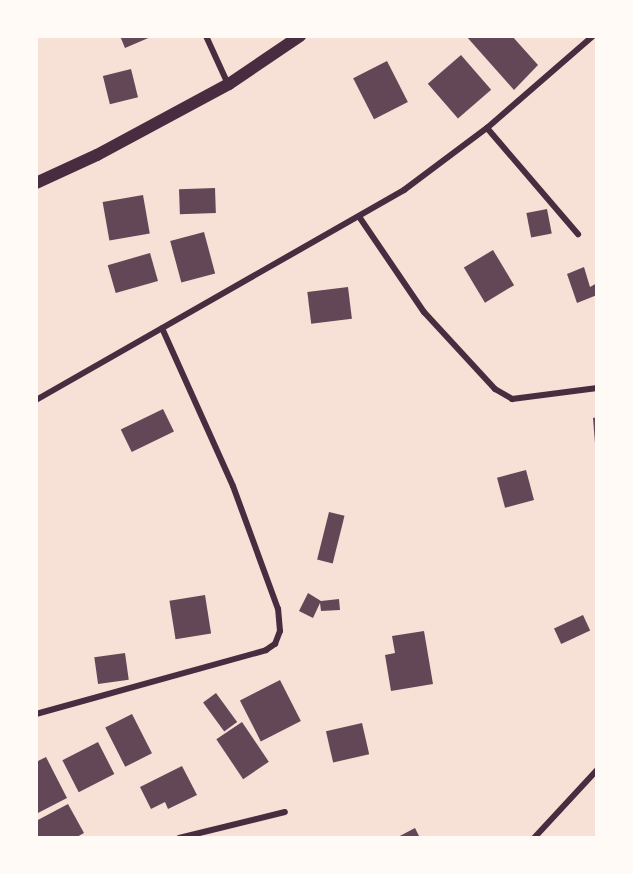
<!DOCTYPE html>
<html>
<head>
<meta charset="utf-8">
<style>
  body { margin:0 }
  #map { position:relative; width:633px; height:874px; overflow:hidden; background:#f7e1d7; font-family:Roboto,sans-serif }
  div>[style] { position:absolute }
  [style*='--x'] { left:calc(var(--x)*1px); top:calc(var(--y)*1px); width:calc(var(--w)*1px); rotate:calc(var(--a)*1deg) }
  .building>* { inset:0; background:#644757; transform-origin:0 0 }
  .minor>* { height:6px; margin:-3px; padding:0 3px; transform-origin:3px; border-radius:3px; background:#4a2c40 }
  .primary>* { height:12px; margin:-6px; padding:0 6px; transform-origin:6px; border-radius:6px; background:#4a2c40 }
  span { translate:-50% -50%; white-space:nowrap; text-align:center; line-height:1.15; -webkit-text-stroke:4.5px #fffaf5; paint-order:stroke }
  .frame { position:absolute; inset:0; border:38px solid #fffaf5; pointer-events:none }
</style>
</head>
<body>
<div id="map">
  <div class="building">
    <i style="clip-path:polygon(120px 36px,153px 36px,125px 48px)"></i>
    <i style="clip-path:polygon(466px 36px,512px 36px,538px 65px,514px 90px)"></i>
    <i style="left:461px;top:55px;width:46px;height:44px;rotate:49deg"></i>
    <i style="left:387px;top:61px;width:46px;height:38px;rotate:63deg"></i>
    <i style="left:131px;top:69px;width:29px;height:29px;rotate:76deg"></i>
    <i style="left:215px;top:188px;width:25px;height:36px;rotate:88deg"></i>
    <i style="left:143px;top:195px;width:39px;height:41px;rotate:80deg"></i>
    <i style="left:547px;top:209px;width:25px;height:21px;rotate:79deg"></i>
    <i style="left:204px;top:232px;width:43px;height:35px;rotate:75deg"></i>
    <i style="left:493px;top:250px;width:41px;height:34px;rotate:59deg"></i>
    <i style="left:150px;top:253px;width:29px;height:44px;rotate:74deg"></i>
    <i style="clip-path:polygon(584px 267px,590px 287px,597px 283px,597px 295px,577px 303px,567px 274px)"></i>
    <i style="left:348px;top:287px;width:32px;height:41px;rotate:83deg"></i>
    <i style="left:163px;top:409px;width:25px;height:47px;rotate:64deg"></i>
    <i style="clip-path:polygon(597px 417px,597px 443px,595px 443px,593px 418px)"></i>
    <i style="left:526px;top:470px;width:31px;height:30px;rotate:75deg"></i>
    <i style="left:329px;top:512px;width:16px;height:49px;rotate:14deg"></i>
    <i style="clip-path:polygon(308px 593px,321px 601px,339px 599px,340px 610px,321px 611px,320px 603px,313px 618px,299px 611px)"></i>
    <i style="left:205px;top:595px;width:39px;height:36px;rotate:81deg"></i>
    <i style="left:583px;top:615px;width:17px;height:32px;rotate:65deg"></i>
    <i style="clip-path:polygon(424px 631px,433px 684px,391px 691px,385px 655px,395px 653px,392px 636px)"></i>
    <i style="left:125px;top:653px;width:27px;height:31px;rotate:82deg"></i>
    <i style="left:280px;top:680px;width:46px;height:45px;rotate:63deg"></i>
    <i style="left:216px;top:693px;width:36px;height:16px;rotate:54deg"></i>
    <i style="left:132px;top:714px;width:44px;height:30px;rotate:63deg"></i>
    <i style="left:242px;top:722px;width:48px;height:31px;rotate:56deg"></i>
    <i style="left:362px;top:723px;width:32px;height:37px;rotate:77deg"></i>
    <i style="left:98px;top:742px;width:36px;height:40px;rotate:63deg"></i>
    <i style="clip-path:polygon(46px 757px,67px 798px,36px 814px,36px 762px)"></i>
    <i style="clip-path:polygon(182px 766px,197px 795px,168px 809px,165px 802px,151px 809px,140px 787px)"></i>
    <i style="clip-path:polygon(68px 804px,84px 833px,75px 838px,36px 838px,36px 821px)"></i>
    <i style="clip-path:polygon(415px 828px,420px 838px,396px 838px)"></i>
  </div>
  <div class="minor">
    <i style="--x:206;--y:36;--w:53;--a:65.4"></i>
    <i style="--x:487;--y:128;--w:140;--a:49.4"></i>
    <i style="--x:360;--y:218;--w:114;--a:55.8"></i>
    <i style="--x:424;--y:312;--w:105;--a:47.3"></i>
    <i style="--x:495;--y:389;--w:20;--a:30"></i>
    <i style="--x:512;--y:399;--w:86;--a:-7.4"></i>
    <i style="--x:36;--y:400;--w:424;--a:-29.7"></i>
    <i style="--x:404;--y:190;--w:104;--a:-36.8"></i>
    <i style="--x:487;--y:128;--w:140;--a:-41"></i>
    <i style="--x:36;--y:714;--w:239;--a:-15.5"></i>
    <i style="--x:266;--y:650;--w:11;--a:-34"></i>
    <i style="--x:275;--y:644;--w:14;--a:-69"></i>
    <i style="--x:280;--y:631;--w:22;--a:-95"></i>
    <i style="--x:278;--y:609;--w:131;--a:-110.1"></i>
    <i style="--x:233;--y:486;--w:173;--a:-114.2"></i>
    <i style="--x:179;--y:838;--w:109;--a:-13.8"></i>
    <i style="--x:534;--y:838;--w:93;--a:-47.2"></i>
  </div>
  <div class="primary">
    <i style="--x:36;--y:183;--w:67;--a:-24.7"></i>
    <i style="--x:97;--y:155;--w:150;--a:-28.3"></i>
    <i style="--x:229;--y:84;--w:86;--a:-34.1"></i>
  </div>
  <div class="frame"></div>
</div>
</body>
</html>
